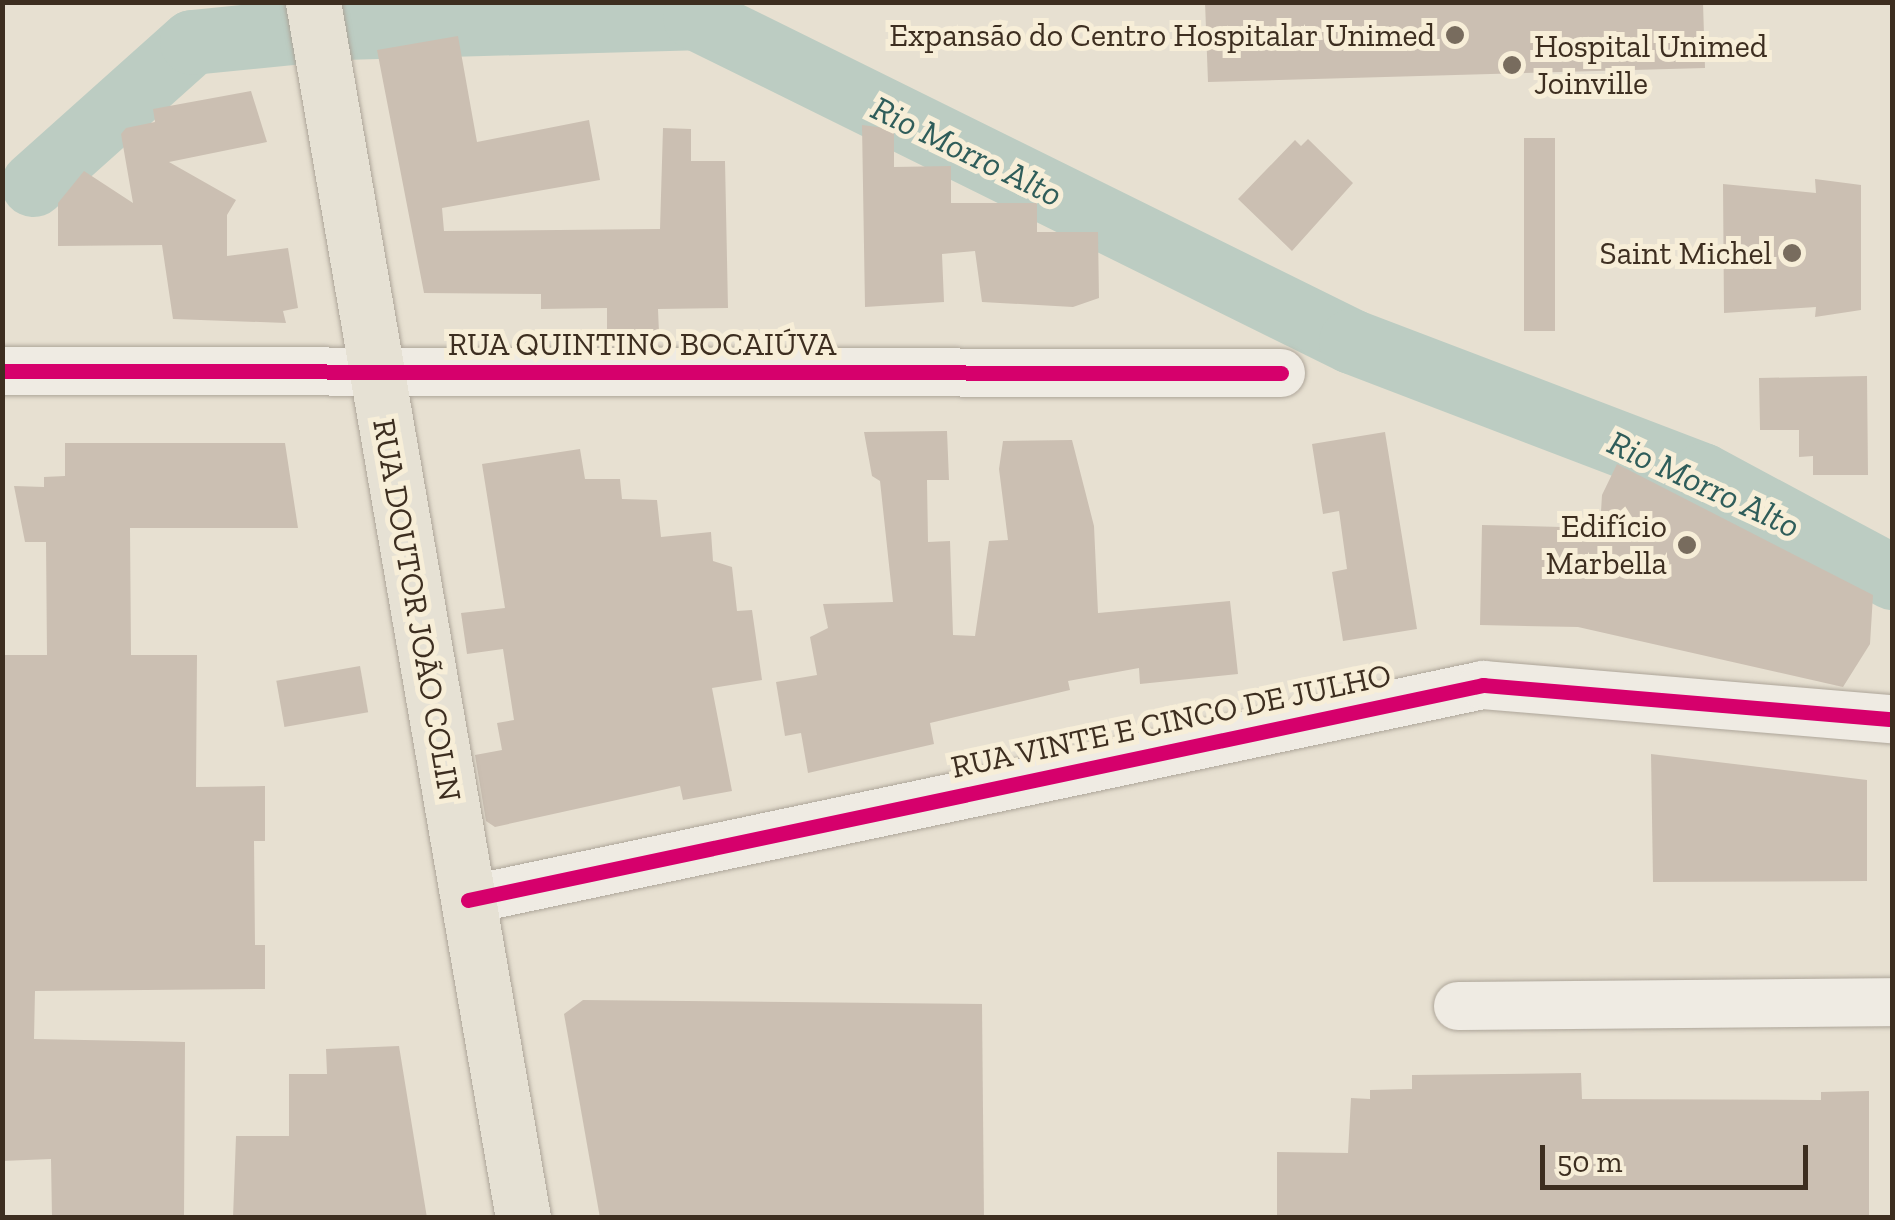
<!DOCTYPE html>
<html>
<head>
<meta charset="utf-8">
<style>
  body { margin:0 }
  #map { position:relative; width:1895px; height:1220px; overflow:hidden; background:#e7e0d1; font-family:"Zilla Slab",serif }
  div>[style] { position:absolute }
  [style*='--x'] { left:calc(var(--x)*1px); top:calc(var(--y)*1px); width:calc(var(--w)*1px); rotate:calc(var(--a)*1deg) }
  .river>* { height:65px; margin:-32.5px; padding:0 32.5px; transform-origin:32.5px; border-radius:32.5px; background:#bcccc2 }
  .building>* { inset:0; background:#cbbfb2; transform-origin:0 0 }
  .roads { filter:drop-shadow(0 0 2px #ada599) drop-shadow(0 0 2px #ada599) }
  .minor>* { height:48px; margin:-24px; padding:0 24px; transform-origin:24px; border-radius:24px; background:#efebe3 }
  .major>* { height:55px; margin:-27.5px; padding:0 27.5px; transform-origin:27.5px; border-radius:27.5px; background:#e6e1d4 }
  .cycleway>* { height:15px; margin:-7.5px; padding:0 7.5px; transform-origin:7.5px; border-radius:7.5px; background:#d6006c }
  .dots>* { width:28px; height:28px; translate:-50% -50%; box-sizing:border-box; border:5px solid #f7eed8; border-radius:50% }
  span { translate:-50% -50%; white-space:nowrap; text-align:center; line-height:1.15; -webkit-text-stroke:10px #f7eed8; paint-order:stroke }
  .poi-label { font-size:32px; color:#3d2e20 }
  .right { translate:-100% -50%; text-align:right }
  .left { translate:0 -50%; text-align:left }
  .street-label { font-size:32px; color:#3d2e20 }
  .water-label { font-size:35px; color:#2f5d5a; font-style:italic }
  .frame { position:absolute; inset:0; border:5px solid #3d2e20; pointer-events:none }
  .scale { position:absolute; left:1540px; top:1145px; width:268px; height:45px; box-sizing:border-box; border:5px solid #3d2e20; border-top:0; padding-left:12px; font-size:30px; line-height:35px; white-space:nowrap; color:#3d2e20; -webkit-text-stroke:8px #f7eed8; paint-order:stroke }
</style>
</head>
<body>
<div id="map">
  <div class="river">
    <i style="--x:33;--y:184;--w:213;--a:-41.8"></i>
    <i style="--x:192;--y:42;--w:151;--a:-5.7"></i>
    <i style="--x:342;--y:27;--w:353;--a:-1.6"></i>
    <i style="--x:695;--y:17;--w:732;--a:26.28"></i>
    <i style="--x:1351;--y:341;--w:376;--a:20.9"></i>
    <i style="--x:1702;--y:475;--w:216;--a:28.2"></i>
  </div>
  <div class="building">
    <i style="clip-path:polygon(1205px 2px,1703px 2px,1705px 68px,1208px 82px)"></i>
    <i style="clip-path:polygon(458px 36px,477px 142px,589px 120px,600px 180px,442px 208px,444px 231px,660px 229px,663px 128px,691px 129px,691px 161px,725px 161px,728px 308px,658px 309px,659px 333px,607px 334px,607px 308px,541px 309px,541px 294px,424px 293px,377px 50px)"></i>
    <i style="clip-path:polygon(251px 91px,267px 142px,169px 162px,236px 200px,227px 215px,227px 256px,288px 248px,298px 308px,283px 311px,286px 323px,173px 319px,162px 245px,58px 246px,58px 203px,84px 171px,133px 203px,121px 134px,126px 128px,155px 122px,153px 109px)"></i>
    <i style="clip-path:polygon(862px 125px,894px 129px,894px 167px,951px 166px,951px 203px,1037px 203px,1037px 232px,1098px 232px,1099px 298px,1073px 307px,982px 302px,975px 251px,942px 254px,944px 302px,865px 307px)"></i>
    <i style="left:1524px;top:138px;width:31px;height:193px"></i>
    <i style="clip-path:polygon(1308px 139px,1353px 183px,1292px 251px,1238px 199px,1295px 140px,1301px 146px)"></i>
    <i style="clip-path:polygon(1815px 179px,1861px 185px,1861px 310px,1815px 317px,1816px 307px,1724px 313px,1723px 184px,1816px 193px)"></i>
    <i style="clip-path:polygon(1867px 376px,1868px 475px,1813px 475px,1813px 456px,1799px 457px,1799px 430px,1760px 430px,1759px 378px)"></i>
    <i style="clip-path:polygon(947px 431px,949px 480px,927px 480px,928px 542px,950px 541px,953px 635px,975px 636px,989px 541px,1008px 540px,999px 469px,1003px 441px,1072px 440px,1094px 526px,1098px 613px,1230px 601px,1238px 674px,1140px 684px,1139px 668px,1068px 681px,1070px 690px,930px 723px,934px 744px,808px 773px,801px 733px,785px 736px,776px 682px,817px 675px,810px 637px,828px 628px,823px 604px,893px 602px,880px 481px,872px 476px,864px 432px)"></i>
    <i style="clip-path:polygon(1385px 432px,1417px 629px,1343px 641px,1332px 572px,1347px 569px,1339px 511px,1323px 514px,1312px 444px)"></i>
    <i style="clip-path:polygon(65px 443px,285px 443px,298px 528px,130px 528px,131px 655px,197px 655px,196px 787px,265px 786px,265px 841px,254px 841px,255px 945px,265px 945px,265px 989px,35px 991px,34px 1039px,185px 1042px,184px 1218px,52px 1218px,51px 1159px,2px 1161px,2px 655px,47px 655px,46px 542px,25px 542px,14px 486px,44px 487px,44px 477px,65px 476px)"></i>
    <i style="clip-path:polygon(580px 449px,585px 479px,620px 479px,622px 499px,657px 500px,661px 537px,711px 532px,713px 561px,732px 567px,737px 611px,752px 610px,762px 680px,712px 688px,732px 791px,683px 800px,680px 786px,495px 827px,486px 821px,475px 755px,502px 750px,497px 723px,514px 720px,503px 649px,467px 654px,461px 613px,505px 608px,482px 464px)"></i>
    <i style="clip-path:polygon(1617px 464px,1873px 595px,1870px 644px,1843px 687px,1578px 627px,1480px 625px,1482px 525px,1600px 528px,1602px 495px)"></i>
    <i style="left:360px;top:666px;width:47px;height:85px;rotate:80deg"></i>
    <i style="clip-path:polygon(1651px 754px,1867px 780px,1867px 881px,1653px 882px)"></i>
    <i style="clip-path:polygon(583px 1000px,982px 1004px,984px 1218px,600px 1218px,564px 1014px)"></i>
    <i style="clip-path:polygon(399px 1046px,427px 1218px,233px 1218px,236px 1136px,289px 1136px,289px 1074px,327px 1074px,326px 1049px)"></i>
    <i style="clip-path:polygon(1581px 1073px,1582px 1099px,1821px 1100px,1821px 1092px,1869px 1091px,1869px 1218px,1277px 1218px,1277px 1152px,1348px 1153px,1351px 1098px,1370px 1099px,1370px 1090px,1412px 1089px,1412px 1075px)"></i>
  </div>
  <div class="roads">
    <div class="minor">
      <i style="--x:2;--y:371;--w:1279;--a:0.09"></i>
      <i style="--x:468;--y:900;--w:1038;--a:-11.96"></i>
      <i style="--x:1483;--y:685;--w:410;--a:4.8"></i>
      <i style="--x:1458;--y:1006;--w:434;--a:-0.5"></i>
    </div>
    <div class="major">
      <i style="--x:313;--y:2;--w:1234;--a:80.2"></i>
    </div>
  </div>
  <div class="cycleway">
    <i style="--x:2;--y:371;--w:1279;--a:0.09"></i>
    <i style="--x:468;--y:900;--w:1038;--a:-11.96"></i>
    <i style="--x:1483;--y:685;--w:410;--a:4.8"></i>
  </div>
  <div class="dots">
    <i style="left:1455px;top:35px;background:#786c5e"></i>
    <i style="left:1512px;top:65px;background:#786c5e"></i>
    <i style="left:1792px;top:253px;background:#786c5e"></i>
    <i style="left:1687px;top:545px;background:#786c5e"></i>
  </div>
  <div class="poi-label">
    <span class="right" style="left:1435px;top:35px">Expansão do Centro Hospitalar Unimed</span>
    <span class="left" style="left:1534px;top:65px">Hospital Unimed<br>Joinville</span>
    <span class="right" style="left:1772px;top:253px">Saint Michel</span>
    <span class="right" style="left:1667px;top:545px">Edifício<br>Marbella</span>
  </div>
  <div class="street-label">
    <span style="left:642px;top:344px">RUA QUINTINO BOCAIÚVA</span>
    <span style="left:417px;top:610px;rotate:80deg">RUA DOUTOR JOÃO COLIN</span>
    <span style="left:1171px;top:721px;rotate:-12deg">RUA VINTE E CINCO DE JULHO</span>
  </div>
  <div class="water-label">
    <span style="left:967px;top:151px;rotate:26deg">Rio Morro Alto</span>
    <span style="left:1704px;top:484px;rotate:25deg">Rio Morro Alto</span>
  </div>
  <div class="frame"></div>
  <div class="scale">50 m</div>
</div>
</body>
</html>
